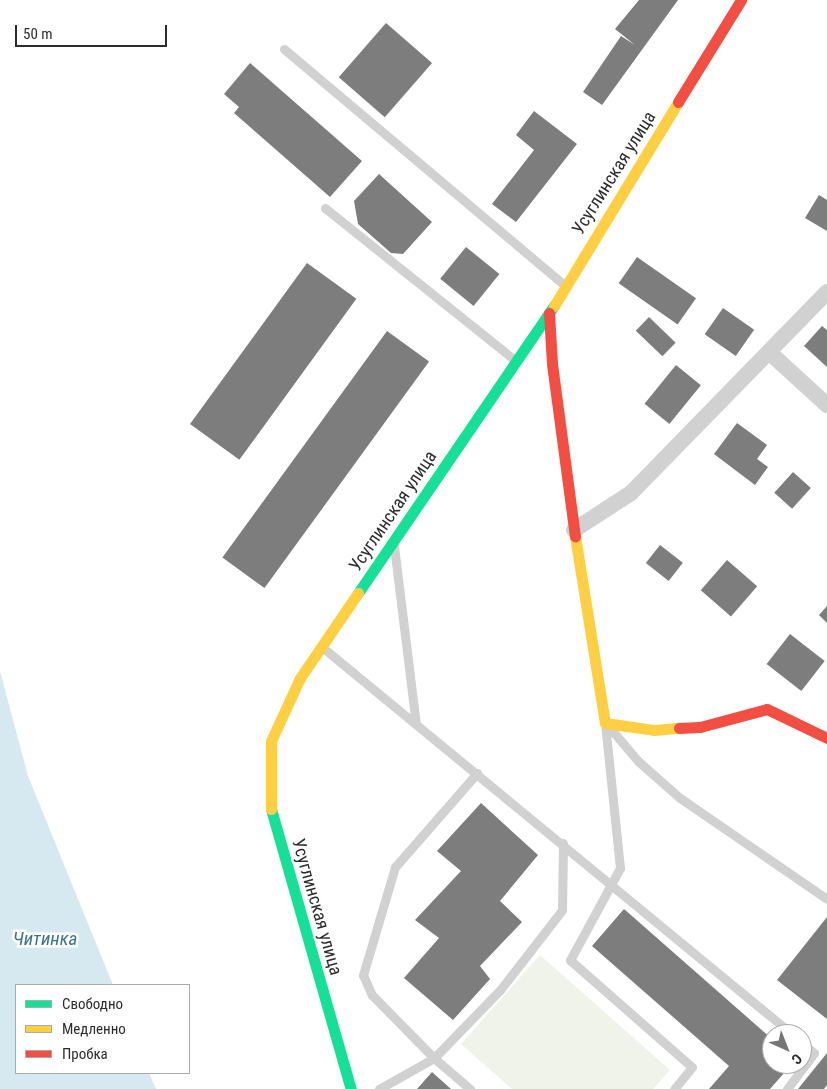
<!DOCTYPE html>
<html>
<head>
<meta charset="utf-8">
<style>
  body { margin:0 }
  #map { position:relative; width:827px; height:1089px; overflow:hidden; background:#fff; font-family:"Roboto Condensed",sans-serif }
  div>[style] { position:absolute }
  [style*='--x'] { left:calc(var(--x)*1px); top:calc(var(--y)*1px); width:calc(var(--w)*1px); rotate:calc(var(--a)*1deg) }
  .green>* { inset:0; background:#f0f3ea }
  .water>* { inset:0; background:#d6e8f0 }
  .building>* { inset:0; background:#7d7d7d; transform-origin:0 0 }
  .lane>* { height:9px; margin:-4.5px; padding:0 4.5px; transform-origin:4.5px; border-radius:4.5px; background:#d1d1d1 }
  .street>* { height:16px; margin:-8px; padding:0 8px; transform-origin:8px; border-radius:8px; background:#d1d1d1 }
  .fast>* { height:11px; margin:-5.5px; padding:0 5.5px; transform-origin:5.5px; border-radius:5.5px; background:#16e098 }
  .slow>* { height:11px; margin:-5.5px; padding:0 5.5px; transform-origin:5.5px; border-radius:5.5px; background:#ffcf43 }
  .jam>* { height:11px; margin:-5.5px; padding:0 5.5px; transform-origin:5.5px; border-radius:5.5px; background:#f24e42 }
  span { translate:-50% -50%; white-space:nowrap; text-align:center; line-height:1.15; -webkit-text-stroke:5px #fff; paint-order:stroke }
  .street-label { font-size:18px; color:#2c2c2c }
  .water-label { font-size:19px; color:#3d738b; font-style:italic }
  .legend { position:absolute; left:15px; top:984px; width:175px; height:90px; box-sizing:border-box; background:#fff; border:1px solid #ababab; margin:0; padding:6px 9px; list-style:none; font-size:15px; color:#2c2c2c }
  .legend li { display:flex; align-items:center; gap:10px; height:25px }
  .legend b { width:25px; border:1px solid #ababab }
  .north { position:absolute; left:762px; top:1024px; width:50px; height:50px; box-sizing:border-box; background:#fff; border:1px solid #ababab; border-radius:50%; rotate:136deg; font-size:14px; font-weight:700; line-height:20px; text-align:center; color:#2c2c2c }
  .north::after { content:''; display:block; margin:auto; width:18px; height:22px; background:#767676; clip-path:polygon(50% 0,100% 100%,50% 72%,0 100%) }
  .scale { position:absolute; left:15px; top:25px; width:152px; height:22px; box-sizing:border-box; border:2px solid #2c2c2c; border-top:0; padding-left:6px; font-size:15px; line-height:18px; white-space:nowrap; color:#2c2c2c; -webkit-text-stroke:4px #fff; paint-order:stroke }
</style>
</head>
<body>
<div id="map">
  <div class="green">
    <i style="clip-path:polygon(540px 955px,670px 1070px,653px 1089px,512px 1089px,461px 1044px)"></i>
  </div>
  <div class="water">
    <i style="clip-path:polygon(0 671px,28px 776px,113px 985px,16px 985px,16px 1073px,149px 1073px,156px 1089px,0 1089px)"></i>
  </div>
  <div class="building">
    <i style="clip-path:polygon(639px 0,678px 0,602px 105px,583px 92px,621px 36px,635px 45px,615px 29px)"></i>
    <i style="left:386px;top:23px;width:61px;height:72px;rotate:41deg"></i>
    <i style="clip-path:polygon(250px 63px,362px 161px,330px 197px,234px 113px,239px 107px,224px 94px)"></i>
    <i style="clip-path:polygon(534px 111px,577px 144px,516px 222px,492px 204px,534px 150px,516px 135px)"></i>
    <i style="clip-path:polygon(379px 174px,432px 222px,403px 254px,391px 253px,358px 224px,354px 201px)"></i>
    <i style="clip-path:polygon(819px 195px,827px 200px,827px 231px,805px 218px)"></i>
    <i style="left:466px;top:247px;width:43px;height:41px;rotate:39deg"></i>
    <i style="left:637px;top:257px;width:72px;height:32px;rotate:35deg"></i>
    <i style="left:307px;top:263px;width:61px;height:199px;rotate:36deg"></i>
    <i style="left:723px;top:308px;width:38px;height:32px;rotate:35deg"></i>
    <i style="left:649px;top:317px;width:37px;height:19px;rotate:44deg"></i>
    <i style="clip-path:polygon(822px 326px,827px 330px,827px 367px,804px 346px)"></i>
    <i style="left:387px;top:331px;width:52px;height:280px;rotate:36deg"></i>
    <i style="left:676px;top:365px;width:32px;height:50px;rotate:39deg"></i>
    <i style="clip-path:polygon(737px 423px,767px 445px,757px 459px,768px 467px,755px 485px,714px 454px)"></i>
    <i style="left:793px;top:472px;width:24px;height:28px;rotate:42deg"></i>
    <i style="left:660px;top:545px;width:29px;height:23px;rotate:38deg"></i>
    <i style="left:727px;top:560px;width:40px;height:40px;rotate:41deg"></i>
    <i style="clip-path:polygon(827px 606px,827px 623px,819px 615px)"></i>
    <i style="left:790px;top:634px;width:44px;height:38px;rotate:38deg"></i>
    <i style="clip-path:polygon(481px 803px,538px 855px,500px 901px,522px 922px,480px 966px,490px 979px,453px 1020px,404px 978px,439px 938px,415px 920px,461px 871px,437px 851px)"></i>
    <i style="clip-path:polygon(624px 909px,772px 1039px,772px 1064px,792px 1064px,770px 1089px,709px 1089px,729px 1066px,592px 946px)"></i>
    <i style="clip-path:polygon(827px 917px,827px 1019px,777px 980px)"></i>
    <i style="clip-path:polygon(827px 1053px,827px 1085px,824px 1089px,798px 1089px)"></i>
    <i style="clip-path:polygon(432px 1072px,451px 1089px,417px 1089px)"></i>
  </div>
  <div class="lane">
    <i style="--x:284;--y:49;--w:368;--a:40.1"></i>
    <i style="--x:325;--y:208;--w:245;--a:38.7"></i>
    <i style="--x:394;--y:546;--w:179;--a:83"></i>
    <i style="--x:322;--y:647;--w:609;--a:39.47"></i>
    <i style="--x:605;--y:723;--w:146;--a:84.1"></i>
    <i style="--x:620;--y:868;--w:105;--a:118.5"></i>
    <i style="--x:570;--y:960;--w:162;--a:41.3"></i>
    <i style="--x:692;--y:1067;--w:28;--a:129"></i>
    <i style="--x:610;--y:728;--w:43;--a:49.7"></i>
    <i style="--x:638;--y:761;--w:56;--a:41.4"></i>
    <i style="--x:680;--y:798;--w:178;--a:34.5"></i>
    <i style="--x:477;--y:773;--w:125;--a:131.1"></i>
    <i style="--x:395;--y:867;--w:113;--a:106.5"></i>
    <i style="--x:363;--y:975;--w:22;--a:66"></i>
    <i style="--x:372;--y:995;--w:88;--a:45.5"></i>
    <i style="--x:434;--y:1058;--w:95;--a:-45.9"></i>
    <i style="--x:500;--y:990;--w:101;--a:-52.2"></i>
    <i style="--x:562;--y:910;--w:67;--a:-89.1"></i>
    <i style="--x:379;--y:1089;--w:63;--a:-29.4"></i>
    <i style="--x:434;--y:1058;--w:48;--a:40.7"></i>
    <i style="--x:787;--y:1089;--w:45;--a:-53.1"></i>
    <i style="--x:814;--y:1053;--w:16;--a:-140"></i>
  </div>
  <div class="street">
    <i style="--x:769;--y:352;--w:79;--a:42.4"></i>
    <i style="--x:574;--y:530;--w:68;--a:-33"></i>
    <i style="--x:631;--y:493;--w:281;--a:-45.7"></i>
  </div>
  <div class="fast">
    <i style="--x:358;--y:593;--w:348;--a:-55.7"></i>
    <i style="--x:271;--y:809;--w:291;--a:74.1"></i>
  </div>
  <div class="slow">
    <i style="--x:554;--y:306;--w:239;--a:-58.7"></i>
    <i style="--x:575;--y:536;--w:189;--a:80.9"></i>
    <i style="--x:605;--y:723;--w:49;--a:8.1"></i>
    <i style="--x:654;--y:730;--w:25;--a:-5"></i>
    <i style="--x:271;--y:809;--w:68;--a:-90"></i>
    <i style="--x:271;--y:741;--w:69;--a:-65.3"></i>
    <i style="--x:300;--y:678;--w:103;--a:-55.7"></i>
  </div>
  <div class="jam">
    <i style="--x:678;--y:102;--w:120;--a:-58.3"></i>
    <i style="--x:549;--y:313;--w:51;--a:86.6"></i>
    <i style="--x:552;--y:364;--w:174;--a:82.4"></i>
    <i style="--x:679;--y:728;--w:21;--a:-3"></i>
    <i style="--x:700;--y:727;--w:69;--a:-15"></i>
    <i style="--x:767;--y:709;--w:67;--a:25.8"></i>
  </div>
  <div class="street-label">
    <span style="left:614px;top:173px;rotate:-58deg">Усуглинская улица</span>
    <span style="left:393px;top:511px;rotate:-56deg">Усуглинская улица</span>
    <span style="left:317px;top:907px;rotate:74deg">Усуглинская улица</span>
  </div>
  <div class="water-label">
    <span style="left:45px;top:939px">Читинка</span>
  </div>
  <ul class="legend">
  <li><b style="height:6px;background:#16e098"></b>Свободно</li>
  <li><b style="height:6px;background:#ffcf43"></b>Медленно</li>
  <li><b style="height:6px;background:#f24e42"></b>Пробка</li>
  </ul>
  <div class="north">С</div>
  <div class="scale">50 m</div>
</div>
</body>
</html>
